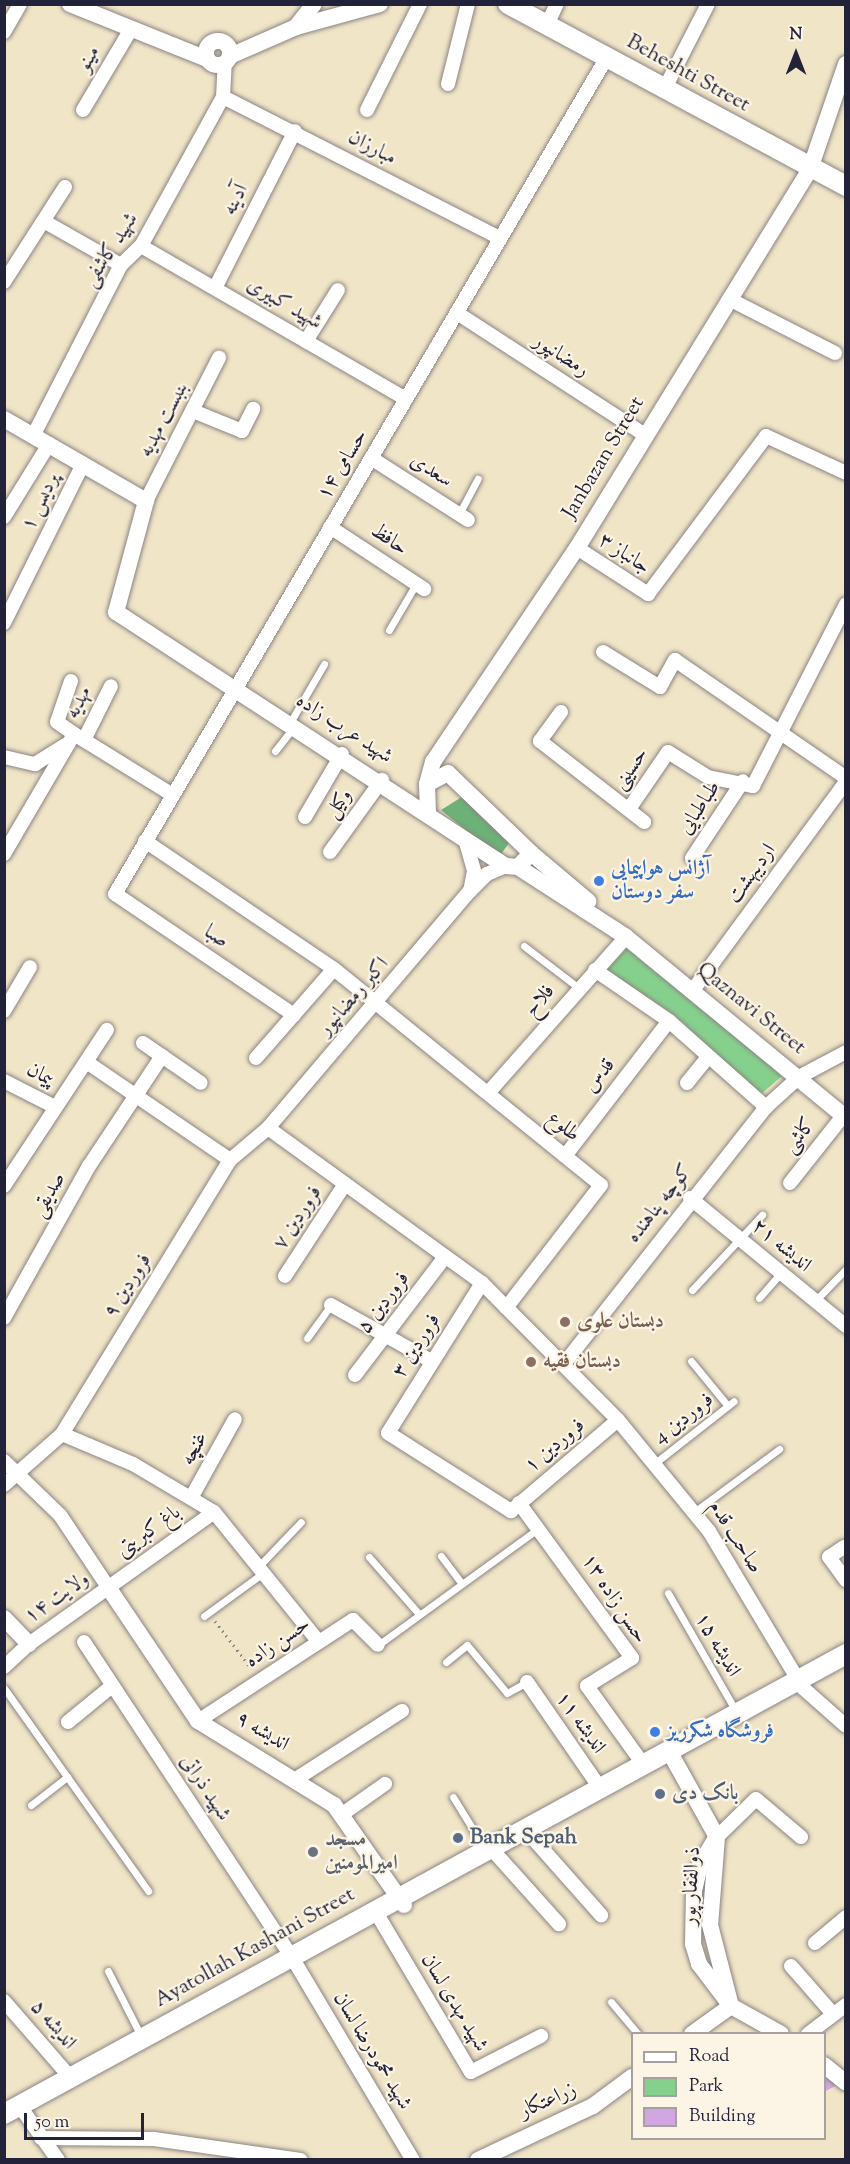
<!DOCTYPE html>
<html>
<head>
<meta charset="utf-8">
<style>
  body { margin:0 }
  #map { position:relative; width:850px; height:2164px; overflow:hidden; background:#f1e5c8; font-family:"Sorts Mill Goudy",Amiri,serif }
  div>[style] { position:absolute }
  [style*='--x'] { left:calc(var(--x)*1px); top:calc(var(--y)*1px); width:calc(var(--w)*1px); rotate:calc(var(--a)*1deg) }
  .green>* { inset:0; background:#86d08d }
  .forest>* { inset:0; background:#6cb278 }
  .building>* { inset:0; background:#d2a6e1 }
  .path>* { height:3px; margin-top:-1.5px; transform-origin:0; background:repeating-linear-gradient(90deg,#8a8482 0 1.5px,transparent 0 6px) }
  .roads { filter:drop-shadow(0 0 2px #8a8482) drop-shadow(0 0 2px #8a8482) }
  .service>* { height:7px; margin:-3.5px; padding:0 3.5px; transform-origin:3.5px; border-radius:3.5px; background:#fff }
  .minor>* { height:14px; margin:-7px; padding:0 7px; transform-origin:7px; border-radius:7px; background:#fff }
  .tertiary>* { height:16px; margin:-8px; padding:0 8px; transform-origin:8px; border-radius:8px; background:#fff }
  .tertiary>.ring { margin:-8px; padding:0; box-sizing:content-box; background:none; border:16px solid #fff; border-radius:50% }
  .secondary>* { height:20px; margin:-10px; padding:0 10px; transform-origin:10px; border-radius:10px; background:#fff }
  .dots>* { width:16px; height:16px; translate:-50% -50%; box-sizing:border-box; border:3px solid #fcf5e5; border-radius:50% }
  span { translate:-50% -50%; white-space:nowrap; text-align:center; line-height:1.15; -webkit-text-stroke:4.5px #fcf5e5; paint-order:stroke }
  .street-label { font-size:21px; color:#22223b }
  .shop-label { font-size:21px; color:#366cbe; font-weight:700 }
  .left { translate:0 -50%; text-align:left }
  .education-label { font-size:21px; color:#785e54; font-weight:700 }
  .service-label { font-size:21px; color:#4e5e75; font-weight:700 }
  .worship-label { font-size:21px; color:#5b616d; font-weight:700 }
  .frame { position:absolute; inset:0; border:6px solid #22223b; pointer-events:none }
  .legend { position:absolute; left:631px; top:2032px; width:195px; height:108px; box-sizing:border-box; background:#fcf5e5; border:2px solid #a5a1a1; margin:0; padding:8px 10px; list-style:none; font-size:18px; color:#22223b }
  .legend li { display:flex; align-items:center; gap:12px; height:30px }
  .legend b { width:30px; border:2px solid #a5a1a1 }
  .north { position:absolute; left:766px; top:24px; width:60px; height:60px; -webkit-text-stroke:4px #fcf5e5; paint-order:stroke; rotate:0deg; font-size:16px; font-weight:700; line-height:24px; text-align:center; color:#22223b }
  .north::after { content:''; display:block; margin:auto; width:21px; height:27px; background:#22223b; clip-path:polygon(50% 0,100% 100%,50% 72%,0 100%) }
  .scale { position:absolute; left:24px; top:2113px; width:120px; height:27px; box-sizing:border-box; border:3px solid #22223b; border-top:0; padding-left:8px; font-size:18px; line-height:21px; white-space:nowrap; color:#22223b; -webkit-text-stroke:4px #fcf5e5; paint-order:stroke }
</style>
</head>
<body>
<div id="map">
  <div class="green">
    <i style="clip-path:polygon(630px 945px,782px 1076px,761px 1094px,674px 1015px,606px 970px)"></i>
  </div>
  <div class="forest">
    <i style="clip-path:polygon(465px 795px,516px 833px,499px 857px,441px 810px)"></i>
  </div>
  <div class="building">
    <i style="clip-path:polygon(824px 2075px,837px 2085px,824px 2092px)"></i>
  </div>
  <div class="path">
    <i style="--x:215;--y:1621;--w:59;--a:52.5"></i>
  </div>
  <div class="roads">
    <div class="service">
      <i style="--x:459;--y:514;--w:40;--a:-62"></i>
      <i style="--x:389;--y:630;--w:53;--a:-59.6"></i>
      <i style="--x:291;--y:721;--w:66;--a:-59.9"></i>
      <i style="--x:275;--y:751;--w:31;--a:-52"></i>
      <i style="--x:524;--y:946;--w:69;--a:37.4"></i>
      <i style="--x:692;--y:1290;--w:103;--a:-47"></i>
      <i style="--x:759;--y:1298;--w:33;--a:-49"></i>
      <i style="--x:815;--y:1301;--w:45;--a:-45.9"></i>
      <i style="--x:307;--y:1338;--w:41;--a:-54"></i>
      <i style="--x:691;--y:1361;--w:58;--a:50.6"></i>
      <i style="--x:655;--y:1463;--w:100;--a:-38.1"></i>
      <i style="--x:694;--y:1512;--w:106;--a:-36.5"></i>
      <i style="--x:441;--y:1556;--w:34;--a:53"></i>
      <i style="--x:369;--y:1557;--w:74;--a:48.8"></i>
      <i style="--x:258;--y:1567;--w:62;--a:-46.3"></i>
      <i style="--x:668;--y:1593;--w:138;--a:60.1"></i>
      <i style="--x:204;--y:1616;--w:73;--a:-36.1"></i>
      <i style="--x:378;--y:1645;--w:199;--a:-36"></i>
      <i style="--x:446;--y:1662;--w:27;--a:-39"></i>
      <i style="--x:467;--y:1645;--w:62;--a:50.2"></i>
      <i style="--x:507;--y:1693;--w:23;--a:-29"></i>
      <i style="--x:4;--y:1688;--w:249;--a:54.6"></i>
      <i style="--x:453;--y:1797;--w:61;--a:58.4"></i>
      <i style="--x:31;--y:1805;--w:46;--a:-37.9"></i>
      <i style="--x:108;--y:1971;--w:73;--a:63.1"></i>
      <i style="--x:611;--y:2002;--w:42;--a:49.8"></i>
    </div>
    <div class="minor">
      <i style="--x:547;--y:25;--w:23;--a:-65"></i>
      <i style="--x:4;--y:32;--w:32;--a:-60"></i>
      <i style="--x:448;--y:84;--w:82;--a:-76"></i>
      <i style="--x:665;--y:88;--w:94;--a:-62.9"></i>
      <i style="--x:223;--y:97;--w:311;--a:27"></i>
      <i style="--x:83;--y:110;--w:94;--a:-59.3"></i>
      <i style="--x:367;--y:110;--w:119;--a:-63.4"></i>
      <i style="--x:47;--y:223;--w:85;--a:29.6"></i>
      <i style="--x:141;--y:246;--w:306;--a:30"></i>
      <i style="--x:4;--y:282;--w:113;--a:-57.3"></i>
      <i style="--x:215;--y:288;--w:176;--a:-63"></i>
      <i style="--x:729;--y:299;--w:119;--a:27"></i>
      <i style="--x:457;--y:313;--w:222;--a:33"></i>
      <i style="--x:306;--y:341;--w:60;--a:-57.9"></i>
      <i style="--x:193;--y:411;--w:53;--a:22.2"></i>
      <i style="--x:242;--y:431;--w:25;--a:-63"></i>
      <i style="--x:33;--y:436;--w:192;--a:-62.8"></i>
      <i style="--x:121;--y:265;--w:28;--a:-44"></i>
      <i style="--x:141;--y:246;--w:170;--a:-61.2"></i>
      <i style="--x:223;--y:97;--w:34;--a:-87"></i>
      <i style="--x:371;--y:458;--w:115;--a:32.6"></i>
      <i style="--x:146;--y:501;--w:161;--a:-63"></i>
      <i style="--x:4;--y:517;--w:86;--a:-58.3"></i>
      <i style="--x:330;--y:527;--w:113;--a:33.4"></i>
      <i style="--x:577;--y:548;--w:85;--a:32.9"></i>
      <i style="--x:648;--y:594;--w:197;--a:-53.2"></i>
      <i style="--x:766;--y:436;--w:88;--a:24.8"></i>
      <i style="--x:4;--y:623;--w:178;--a:-63.6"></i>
      <i style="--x:603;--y:652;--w:67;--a:31.6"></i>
      <i style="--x:660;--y:687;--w:31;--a:-61"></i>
      <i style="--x:675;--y:660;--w:208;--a:34.6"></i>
      <i style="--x:71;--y:681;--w:43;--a:108.9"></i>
      <i style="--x:57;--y:722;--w:21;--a:35"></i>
      <i style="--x:561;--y:712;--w:36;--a:126"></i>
      <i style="--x:540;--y:741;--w:132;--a:37.9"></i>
      <i style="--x:84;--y:740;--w:60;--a:-63.4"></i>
      <i style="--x:4;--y:757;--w:32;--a:13"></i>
      <i style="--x:35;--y:764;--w:36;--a:-32"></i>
      <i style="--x:629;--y:809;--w:69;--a:-55.6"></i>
      <i style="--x:668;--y:752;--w:47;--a:32"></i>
      <i style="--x:708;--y:777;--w:46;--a:11.3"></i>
      <i style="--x:753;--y:786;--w:204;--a:-62.9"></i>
      <i style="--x:305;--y:817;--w:73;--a:-59.6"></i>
      <i style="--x:465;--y:839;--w:33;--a:74"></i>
      <i style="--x:474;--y:871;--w:20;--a:101"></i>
      <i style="--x:145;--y:841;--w:228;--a:34.1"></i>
      <i style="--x:330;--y:852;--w:89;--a:-54.2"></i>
      <i style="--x:4;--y:854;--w:139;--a:-59.7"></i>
      <i style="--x:74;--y:734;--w:114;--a:31.7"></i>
      <i style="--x:692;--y:858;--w:92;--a:-56.5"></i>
      <i style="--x:595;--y:970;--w:90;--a:34.6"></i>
      <i style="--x:669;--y:1021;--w:130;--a:41.6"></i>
      <i style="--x:693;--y:990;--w:258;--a:-53.7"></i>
      <i style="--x:4;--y:1011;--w:51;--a:-59.4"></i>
      <i style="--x:294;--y:1015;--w:216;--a:-145.9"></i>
      <i style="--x:115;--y:894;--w:971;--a:-59.55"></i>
      <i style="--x:143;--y:1043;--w:70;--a:34.6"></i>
      <i style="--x:256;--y:1058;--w:118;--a:-48.8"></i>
      <i style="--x:334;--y:969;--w:343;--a:39"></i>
      <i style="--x:601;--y:1185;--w:155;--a:127.7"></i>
      <i style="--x:88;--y:1063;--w:172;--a:34.3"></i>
      <i style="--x:4;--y:1081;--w:57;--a:27"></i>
      <i style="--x:687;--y:1083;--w:33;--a:-51"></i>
      <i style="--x:488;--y:1093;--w:208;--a:-48.5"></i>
      <i style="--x:268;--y:1128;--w:264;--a:35.9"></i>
      <i style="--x:482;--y:1283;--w:193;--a:45.2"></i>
      <i style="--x:618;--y:1420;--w:144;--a:50.7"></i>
      <i style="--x:709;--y:1531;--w:183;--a:59.1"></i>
      <i style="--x:803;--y:1688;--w:57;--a:41.5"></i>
      <i style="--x:565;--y:1156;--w:170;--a:-52.4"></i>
      <i style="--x:790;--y:1183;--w:85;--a:-51.7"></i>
      <i style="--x:4;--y:1186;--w:187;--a:-56.6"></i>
      <i style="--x:690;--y:1198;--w:202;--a:39.4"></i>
      <i style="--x:285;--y:1276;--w:110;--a:-56.9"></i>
      <i style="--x:482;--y:1283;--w:177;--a:122.1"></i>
      <i style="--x:388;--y:1433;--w:146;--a:32.4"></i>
      <i style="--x:511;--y:1511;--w:140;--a:-40.4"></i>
      <i style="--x:331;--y:1305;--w:115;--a:29.2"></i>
      <i style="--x:4;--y:1318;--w:174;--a:-60.8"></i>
      <i style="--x:89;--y:1166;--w:132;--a:-56.4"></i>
      <i style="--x:563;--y:1365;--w:328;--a:-51.8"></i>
      <i style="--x:766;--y:1107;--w:45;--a:-42.3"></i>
      <i style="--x:799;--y:1077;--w:53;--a:-28"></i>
      <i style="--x:355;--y:1375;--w:148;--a:-52.7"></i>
      <i style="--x:62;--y:1434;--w:77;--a:22.9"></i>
      <i style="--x:133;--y:1464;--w:94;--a:30.7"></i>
      <i style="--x:214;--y:1512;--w:166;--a:51.1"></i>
      <i style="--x:4;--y:1461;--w:78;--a:44"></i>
      <i style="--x:60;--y:1515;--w:87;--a:56.3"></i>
      <i style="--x:4;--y:1485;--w:77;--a:-41.3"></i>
      <i style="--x:62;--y:1434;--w:321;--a:-58.5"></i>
      <i style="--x:230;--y:1160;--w:50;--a:-40.1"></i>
      <i style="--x:268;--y:1128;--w:311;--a:-49.6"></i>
      <i style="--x:470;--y:891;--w:24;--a:-45"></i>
      <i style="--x:487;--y:874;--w:21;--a:-23"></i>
      <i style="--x:191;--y:1498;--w:90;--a:-60.9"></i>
      <i style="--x:519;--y:1503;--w:192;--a:53.9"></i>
      <i style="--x:632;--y:1658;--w:53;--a:148.1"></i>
      <i style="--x:587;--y:1686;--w:96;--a:54.3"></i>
      <i style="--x:844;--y:1547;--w:18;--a:146"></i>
      <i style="--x:829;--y:1557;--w:29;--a:54"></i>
      <i style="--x:84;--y:1642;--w:376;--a:56.6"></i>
      <i style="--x:4;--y:1667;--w:34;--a:-43"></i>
      <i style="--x:29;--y:1644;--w:227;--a:-35.5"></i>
      <i style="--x:527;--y:1682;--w:129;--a:55.4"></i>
      <i style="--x:198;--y:1721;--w:185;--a:-33.1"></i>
      <i style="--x:353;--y:1620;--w:35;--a:45"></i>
      <i style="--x:68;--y:1722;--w:57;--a:-39.3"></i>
      <i style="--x:296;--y:1779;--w:126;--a:-32.7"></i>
      <i style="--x:341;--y:1815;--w:54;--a:-35.2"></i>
      <i style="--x:531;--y:1836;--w:106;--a:48.5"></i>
      <i style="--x:717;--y:1837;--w:54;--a:-44.3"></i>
      <i style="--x:756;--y:1799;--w:59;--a:40.2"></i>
      <i style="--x:497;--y:1855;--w:93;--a:48.1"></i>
      <i style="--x:380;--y:1919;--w:178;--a:59.3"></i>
      <i style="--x:471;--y:2072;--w:79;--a:-27.2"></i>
      <i style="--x:815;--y:1943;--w:40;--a:-40"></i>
      <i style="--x:296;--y:1964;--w:228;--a:59.2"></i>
      <i style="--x:791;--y:1966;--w:64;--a:48.8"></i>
      <i style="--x:4;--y:2001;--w:101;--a:49"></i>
      <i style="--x:808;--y:2034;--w:48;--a:-37.3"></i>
      <i style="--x:24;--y:2112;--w:59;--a:54.7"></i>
      <i style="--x:41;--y:2138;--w:113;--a:0.5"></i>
      <i style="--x:154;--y:2139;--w:148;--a:8.1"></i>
    </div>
    <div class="tertiary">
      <i style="--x:70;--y:4;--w:148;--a:21.9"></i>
      <i style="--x:296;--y:27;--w:87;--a:-15.3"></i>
      <i class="ring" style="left:206px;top:41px;width:8px;height:8px"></i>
      <i style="--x:230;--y:56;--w:72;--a:-23.7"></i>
      <i style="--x:296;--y:27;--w:29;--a:-52"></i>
      <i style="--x:4;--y:419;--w:164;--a:30"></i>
      <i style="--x:146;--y:501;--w:115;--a:105.1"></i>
      <i style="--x:116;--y:612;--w:465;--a:33.1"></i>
      <i style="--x:506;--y:866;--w:12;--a:5"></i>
      <i style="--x:518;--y:867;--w:19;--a:-47"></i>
      <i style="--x:531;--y:853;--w:115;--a:-136.1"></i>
      <i style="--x:448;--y:773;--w:24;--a:152"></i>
      <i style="--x:427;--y:784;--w:27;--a:88"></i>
      <i style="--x:427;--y:784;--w:23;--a:-75"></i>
      <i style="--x:433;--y:762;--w:258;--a:-56.1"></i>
      <i style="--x:577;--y:548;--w:445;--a:-58.4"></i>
      <i style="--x:810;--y:169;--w:111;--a:-71.1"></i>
      <i style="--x:531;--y:853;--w:75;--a:40.1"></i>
      <i style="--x:518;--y:867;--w:129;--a:32.9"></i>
      <i style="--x:626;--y:937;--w:285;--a:39.4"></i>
      <i style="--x:108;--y:1587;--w:161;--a:56.1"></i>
      <i style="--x:198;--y:1721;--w:160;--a:31.7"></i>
      <i style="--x:334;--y:1805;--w:122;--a:55"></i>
      <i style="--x:4;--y:1618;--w:36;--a:46"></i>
      <i style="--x:669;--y:1751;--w:98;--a:60.8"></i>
      <i style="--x:717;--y:1837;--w:88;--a:94.5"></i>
      <i style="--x:710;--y:1925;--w:84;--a:75.5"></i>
      <i style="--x:716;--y:1838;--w:31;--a:121"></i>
      <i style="--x:700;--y:1865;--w:28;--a:103"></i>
      <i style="--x:694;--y:1892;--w:52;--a:91.1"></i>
      <i style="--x:693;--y:1944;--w:21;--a:73"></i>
      <i style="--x:699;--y:1964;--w:53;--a:52.7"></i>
      <i style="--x:731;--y:2006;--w:57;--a:29.2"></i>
      <i style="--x:692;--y:2034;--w:48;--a:-35.7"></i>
      <i style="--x:824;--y:2065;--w:28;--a:39"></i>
      <i style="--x:478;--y:2160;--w:127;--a:-25.2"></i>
      <i style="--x:593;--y:2106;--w:49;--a:-36.6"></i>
    </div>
    <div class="secondary">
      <i style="--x:508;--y:4;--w:384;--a:28.3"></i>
      <i style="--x:4;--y:2114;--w:959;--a:-28.65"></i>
    </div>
  </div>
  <div class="dots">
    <i style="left:599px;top:881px;background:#3f7fe0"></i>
    <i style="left:565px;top:1322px;background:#8d6e63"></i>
    <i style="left:531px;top:1362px;background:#8d6e63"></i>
    <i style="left:655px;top:1732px;background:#3f7fe0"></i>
    <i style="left:660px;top:1794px;background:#5c6f8a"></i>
    <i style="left:458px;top:1838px;background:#5c6f8a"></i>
    <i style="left:313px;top:1852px;background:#6b7280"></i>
  </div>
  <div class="street-label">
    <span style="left:89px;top:59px;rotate:-60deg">مینو</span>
    <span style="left:688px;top:74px;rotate:29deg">Beheshti Street</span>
    <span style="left:372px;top:148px;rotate:28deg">مبارزان</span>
    <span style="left:236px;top:200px;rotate:-63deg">آدینه</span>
    <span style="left:111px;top:250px;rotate:-57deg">شهید کاشفی</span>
    <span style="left:284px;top:304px;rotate:30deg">شهید کبیری</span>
    <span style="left:561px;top:356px;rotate:33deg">رمضانپور</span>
    <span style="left:164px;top:420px;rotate:-62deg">بنبست مهدیه</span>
    <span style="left:604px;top:458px;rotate:-59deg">Janbazan Street</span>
    <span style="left:343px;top:465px;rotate:-59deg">حسامی ۱۴</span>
    <span style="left:431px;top:471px;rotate:32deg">سعدی</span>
    <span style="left:41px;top:502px;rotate:-64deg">پردیس ۱</span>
    <span style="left:389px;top:540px;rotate:34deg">حافظ</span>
    <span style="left:624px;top:554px;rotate:33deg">جانباز ۳</span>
    <span style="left:79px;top:703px;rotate:-63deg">مهدیه</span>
    <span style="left:344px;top:729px;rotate:33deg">شهید عرب زاده</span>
    <span style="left:631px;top:769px;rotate:-55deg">حسینی</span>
    <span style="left:339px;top:804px;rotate:-54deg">وکیل</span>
    <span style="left:700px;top:808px;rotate:-57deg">طباطبایی</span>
    <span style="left:752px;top:874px;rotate:-54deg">اردیبهشت</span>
    <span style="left:216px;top:937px;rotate:34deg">صبا</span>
    <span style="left:354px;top:997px;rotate:-49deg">اکبر رمضانپور</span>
    <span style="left:540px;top:1001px;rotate:-49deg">فلاح</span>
    <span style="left:751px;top:1009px;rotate:39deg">Qaznavi Street</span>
    <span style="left:40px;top:1075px;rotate:28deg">پیمان</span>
    <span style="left:600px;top:1076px;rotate:-52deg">قدس</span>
    <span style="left:563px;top:1127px;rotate:39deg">طلوع</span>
    <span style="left:800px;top:1136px;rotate:-52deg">کاشی</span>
    <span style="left:49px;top:1195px;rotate:-61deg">صدیقی</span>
    <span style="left:660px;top:1204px;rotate:-52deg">کوچه پناهنده</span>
    <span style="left:298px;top:1218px;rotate:-57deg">فروردین ۷</span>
    <span style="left:781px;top:1246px;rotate:40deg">اندیشه ۲۱</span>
    <span style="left:128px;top:1286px;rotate:-58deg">فروردین ۹</span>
    <span style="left:384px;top:1303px;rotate:-53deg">فروردین ۵</span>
    <span style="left:417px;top:1346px;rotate:-58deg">فروردین ۳</span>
    <span style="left:684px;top:1419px;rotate:-38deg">فروردین 4</span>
    <span style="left:555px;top:1446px;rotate:-40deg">فروردین ۱</span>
    <span style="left:195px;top:1449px;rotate:-61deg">غنچه</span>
    <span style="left:149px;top:1532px;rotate:-36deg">باغ کبریتی</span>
    <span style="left:735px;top:1537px;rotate:57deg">صاحب قدم</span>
    <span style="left:57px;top:1598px;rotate:-35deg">ولایت ۱۴</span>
    <span style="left:614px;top:1599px;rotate:57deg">حسن زاده ۱۳</span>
    <span style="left:278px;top:1643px;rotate:-34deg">حسن زاده</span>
    <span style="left:717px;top:1645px;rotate:60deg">اندیشه ۱۵</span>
    <span style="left:580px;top:1723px;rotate:55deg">اندیشه ۱۱</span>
    <span style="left:262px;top:1732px;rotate:31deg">اندیشه ۹</span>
    <span style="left:205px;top:1788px;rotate:57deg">شهید ذراتی</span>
    <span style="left:692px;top:1886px;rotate:-87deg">ذوالفقار پور</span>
    <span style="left:255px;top:1948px;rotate:-29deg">Ayatollah Kashani Street</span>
    <span style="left:454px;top:2003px;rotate:59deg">شهید مهدی لسان</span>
    <span style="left:53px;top:2025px;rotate:50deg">اندیشه ۵</span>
    <span style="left:372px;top:2051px;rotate:59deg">شهید محمودرضا لسان</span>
    <span style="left:548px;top:2101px;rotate:-24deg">زراعتکار</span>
  </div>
  <div class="shop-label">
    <span class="left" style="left:611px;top:881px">آژانس هواپیمایی<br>سفر دوستان</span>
    <span class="left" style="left:667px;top:1732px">فروشگاه شکرریز</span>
  </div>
  <div class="education-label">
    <span class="left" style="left:577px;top:1322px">دبستان علوی</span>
    <span class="left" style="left:543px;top:1362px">دبستان فقیه</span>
  </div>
  <div class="service-label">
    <span class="left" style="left:672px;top:1794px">بانک دی</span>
    <span class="left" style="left:470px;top:1838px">Bank Sepah</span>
  </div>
  <div class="worship-label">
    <span class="left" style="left:325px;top:1852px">مسجد<br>امیرالمومنین</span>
  </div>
  <div class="frame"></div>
  <ul class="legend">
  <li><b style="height:8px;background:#fff"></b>Road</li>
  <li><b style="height:16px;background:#86d08d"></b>Park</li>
  <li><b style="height:16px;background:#d2a6e1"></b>Building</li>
  </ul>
  <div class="north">N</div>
  <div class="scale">50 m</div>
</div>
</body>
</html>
